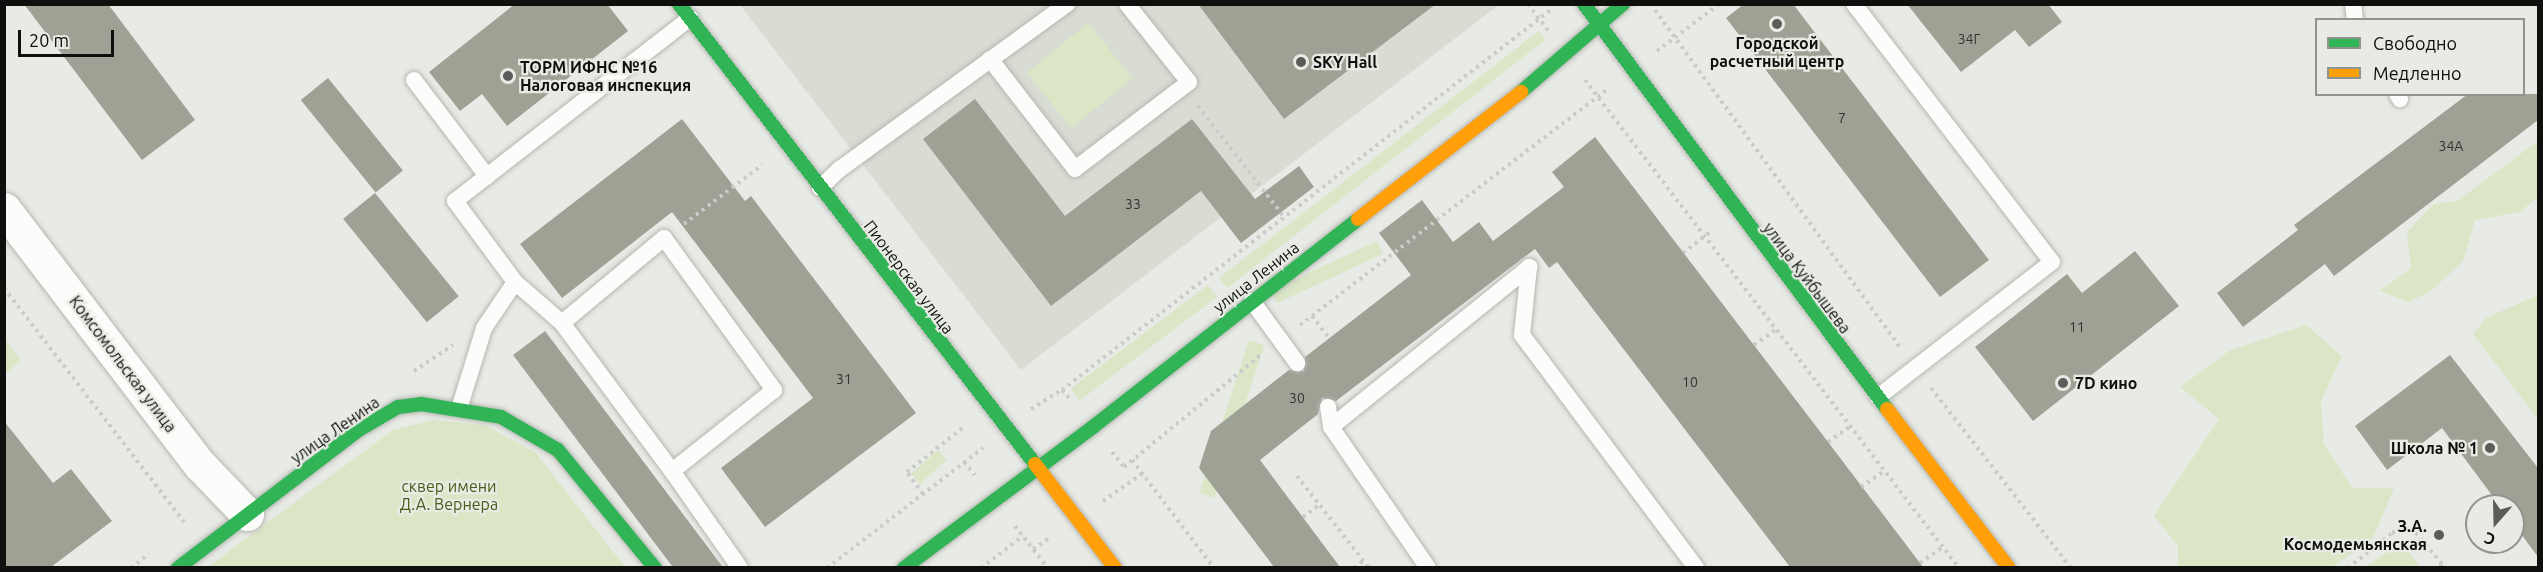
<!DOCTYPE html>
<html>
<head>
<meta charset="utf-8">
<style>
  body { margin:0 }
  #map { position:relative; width:2543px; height:572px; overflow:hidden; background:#e8eae5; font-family:Ubuntu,sans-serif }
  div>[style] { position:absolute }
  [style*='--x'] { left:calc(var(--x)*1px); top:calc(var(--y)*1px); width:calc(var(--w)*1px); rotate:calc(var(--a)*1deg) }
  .built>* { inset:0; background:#d9dcd3 }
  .green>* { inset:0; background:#dbe6c7; transform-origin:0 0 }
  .building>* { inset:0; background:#9ea295; transform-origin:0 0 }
  .path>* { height:4px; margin-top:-2px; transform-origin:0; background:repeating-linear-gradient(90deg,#cacac9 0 3px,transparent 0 7.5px) }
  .roads { filter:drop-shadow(0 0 2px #b5b7b3) drop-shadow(0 0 2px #b5b7b3) }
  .lane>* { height:16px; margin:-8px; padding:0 8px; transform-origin:8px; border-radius:8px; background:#fcfcfb }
  .street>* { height:33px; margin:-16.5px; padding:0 16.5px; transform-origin:16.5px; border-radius:16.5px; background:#fcfcfb }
  .fast>* { height:14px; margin:-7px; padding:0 7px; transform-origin:7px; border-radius:7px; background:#30b455 }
  .slow>* { height:14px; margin:-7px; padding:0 7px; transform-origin:7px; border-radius:7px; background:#ff9f0a }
  .dots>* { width:16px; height:16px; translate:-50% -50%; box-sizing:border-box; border:3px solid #e8ebe4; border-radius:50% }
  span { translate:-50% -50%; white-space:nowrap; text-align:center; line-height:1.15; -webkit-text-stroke:4.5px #e8ebe4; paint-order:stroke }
  .number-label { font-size:14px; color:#333430 }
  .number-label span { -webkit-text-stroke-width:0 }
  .poi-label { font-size:16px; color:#0f100e; font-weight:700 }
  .left { translate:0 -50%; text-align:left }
  .right { translate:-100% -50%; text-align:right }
  .street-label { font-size:16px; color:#0f100e }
  .park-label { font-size:16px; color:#4b5d1d }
  .frame { position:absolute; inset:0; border:6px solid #0f100e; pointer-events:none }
  .legend { position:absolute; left:2315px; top:18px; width:210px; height:78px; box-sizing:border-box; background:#e8ebe4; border:2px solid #91938e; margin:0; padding:8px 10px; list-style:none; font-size:18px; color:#0f100e }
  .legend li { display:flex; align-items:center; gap:12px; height:30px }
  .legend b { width:30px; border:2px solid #91938e }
  .north { position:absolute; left:2465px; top:494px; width:60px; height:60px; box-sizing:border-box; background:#e8ebe4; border:2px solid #91938e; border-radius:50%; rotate:200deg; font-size:16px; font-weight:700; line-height:24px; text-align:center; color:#0f100e }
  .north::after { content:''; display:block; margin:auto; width:21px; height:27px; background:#5b5c59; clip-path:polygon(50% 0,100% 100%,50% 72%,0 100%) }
  .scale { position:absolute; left:18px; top:30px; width:96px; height:27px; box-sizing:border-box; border:3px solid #0f100e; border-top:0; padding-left:8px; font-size:18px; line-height:21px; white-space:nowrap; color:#0f100e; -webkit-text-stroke:4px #e8ebe4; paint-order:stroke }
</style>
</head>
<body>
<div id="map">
  <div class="built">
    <i style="clip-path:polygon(740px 5px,1499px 5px,1021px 370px)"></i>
  </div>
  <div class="green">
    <i style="left:1088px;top:23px;width:71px;height:79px;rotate:51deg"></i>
    <i style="clip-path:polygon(1539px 31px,1545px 40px,1227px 288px,1219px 278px)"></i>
    <i style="clip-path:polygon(2538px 141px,2538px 197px,2520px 212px,2475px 220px,2463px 261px,2431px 291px,2408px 302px,2380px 291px,2411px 268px,2407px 232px,2434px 204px,2457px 201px)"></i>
    <i style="left:1377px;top:241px;width:14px;height:117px;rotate:65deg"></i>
    <i style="left:1208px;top:285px;width:15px;height:172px;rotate:53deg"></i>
    <i style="clip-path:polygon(2538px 295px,2538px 419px,2473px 334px,2486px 318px)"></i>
    <i style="clip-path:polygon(2306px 325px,2342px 356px,2321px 401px,2324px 444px,2352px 488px,2394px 488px,2373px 538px,2333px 567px,2178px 567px,2178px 546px,2154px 516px,2219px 419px,2180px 387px,2229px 351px)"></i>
    <i style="clip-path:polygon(4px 338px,21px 360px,5px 375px,4px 375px)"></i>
    <i style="left:1249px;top:340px;width:16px;height:161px;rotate:18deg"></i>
    <i style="clip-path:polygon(433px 420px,484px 425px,535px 452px,625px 567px,206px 568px,393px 430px)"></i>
    <i style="left:938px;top:450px;width:13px;height:36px;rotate:48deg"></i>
    <i style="clip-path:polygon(2401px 542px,2420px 567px,2366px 567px)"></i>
  </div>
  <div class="building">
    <i style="clip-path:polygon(24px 4px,108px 4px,195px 120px,142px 160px)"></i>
    <i style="clip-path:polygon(515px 4px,607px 4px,628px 31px,507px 126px,482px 94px,460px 111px,429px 72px)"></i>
    <i style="clip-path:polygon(1198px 4px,1436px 4px,1284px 119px)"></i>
    <i style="clip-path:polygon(1744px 4px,1793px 4px,1989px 260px,1940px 297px,1726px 18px)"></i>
    <i style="clip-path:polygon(1907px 4px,2048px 4px,2062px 22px,2029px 47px,2015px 30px,1961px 72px)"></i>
    <i style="left:328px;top:78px;width:119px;height:35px;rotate:51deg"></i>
    <i style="clip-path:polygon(2468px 94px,2538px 94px,2538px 120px,2334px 276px,2325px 264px,2243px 327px,2217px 293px,2298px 230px,2294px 225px)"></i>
    <i style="clip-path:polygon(975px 99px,1065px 216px,1192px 119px,1255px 199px,1299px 166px,1314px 187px,1241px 243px,1201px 191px,1051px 306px,923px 139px)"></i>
    <i style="clip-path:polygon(682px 119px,745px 201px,751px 196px,916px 413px,765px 527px,721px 468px,813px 398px,672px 212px,562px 298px,520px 244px)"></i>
    <i style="clip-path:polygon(1595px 137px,1828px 442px,1923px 567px,1790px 567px,1557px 262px,1549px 268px,1535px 249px,1336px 401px,1322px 398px,1318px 414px,1260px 460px,1340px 567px,1274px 567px,1199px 468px,1211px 431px,1289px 370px,1304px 371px,1305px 357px,1411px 275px,1379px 233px,1422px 200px,1453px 242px,1479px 222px,1493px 241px,1564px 187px,1552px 172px)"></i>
    <i style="left:375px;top:193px;width:133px;height:41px;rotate:51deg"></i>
    <i style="clip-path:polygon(2135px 251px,2179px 306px,2033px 421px,1975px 347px,2067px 274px,2082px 293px)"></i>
    <i style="left:545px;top:331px;width:297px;height:40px;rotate:53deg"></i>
    <i style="clip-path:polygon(2450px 355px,2538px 468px,2538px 557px,2513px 523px,2513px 506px,2500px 506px,2442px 428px,2387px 470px,2355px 426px)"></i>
    <i style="clip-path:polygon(4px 421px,53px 483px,71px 469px,112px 521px,51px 567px,4px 567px)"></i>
  </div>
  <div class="path">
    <i style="--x:1528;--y:4;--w:34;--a:53"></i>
    <i style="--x:1655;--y:10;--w:418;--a:54"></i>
    <i style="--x:1657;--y:51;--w:78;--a:-37.2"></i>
    <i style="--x:1585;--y:80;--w:615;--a:52.53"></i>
    <i style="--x:1198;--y:106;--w:140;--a:52.2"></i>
    <i style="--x:684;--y:224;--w:98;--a:-37.1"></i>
    <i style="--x:1683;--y:253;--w:36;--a:-38"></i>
    <i style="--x:4;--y:288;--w:295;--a:52.4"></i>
    <i style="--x:1312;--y:316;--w:28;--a:52"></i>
    <i style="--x:1300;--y:325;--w:386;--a:-37.5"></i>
    <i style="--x:1754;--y:345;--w:29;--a:-35"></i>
    <i style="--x:414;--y:371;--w:47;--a:-33.7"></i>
    <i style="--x:1931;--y:388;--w:228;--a:52.1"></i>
    <i style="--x:1062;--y:390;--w:15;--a:48"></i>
    <i style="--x:1031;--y:409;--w:36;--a:-32"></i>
    <i style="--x:1062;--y:390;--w:622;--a:-37.88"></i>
    <i style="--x:1828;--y:442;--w:29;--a:-35"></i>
    <i style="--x:1112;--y:452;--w:19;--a:51"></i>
    <i style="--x:1124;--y:467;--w:177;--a:-39.3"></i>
    <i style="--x:1132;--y:460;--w:136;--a:52.8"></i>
    <i style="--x:964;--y:462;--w:17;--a:50"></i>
    <i style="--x:1297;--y:476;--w:117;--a:52"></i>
    <i style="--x:1861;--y:487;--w:29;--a:-35"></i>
    <i style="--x:923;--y:494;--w:27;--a:-126"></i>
    <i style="--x:907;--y:472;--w:74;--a:-38.4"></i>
    <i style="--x:1103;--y:501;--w:49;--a:-35"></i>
    <i style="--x:1303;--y:517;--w:21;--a:-37"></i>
    <i style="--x:1015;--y:526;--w:53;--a:51.8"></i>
    <i style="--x:1033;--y:549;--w:20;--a:-33"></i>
    <i style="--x:1920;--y:563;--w:29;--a:-35"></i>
    <i style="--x:131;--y:568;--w:23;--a:-38"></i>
    <i style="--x:827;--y:568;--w:197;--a:-37.6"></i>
    <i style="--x:981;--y:568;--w:53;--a:-37.3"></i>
    <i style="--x:1354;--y:568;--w:11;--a:-38"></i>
    <i style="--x:2348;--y:568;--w:56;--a:-38.5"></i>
    <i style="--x:2392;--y:533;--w:20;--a:-18"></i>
    <i style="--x:2411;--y:527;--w:48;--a:50"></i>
    <i style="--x:2442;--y:564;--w:4;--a:117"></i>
  </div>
  <div class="roads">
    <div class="lane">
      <i style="--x:1854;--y:4;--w:325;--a:52.5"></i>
      <i style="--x:2052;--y:262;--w:220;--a:142.2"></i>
      <i style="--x:2353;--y:4;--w:16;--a:83"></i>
      <i style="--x:990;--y:59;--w:139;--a:52.3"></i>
      <i style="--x:1075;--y:169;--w:143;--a:-37.3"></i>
      <i style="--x:1189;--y:82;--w:100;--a:-128.5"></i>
      <i style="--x:414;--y:80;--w:121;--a:52.8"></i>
      <i style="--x:2397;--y:94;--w:6;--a:59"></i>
      <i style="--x:820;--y:188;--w:28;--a:-44"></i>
      <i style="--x:840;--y:169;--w:281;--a:-36"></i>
      <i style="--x:515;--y:282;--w:62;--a:41.1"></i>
      <i style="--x:562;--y:323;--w:133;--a:-39.8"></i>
      <i style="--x:664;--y:238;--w:188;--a:54.1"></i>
      <i style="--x:774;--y:390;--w:130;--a:141.5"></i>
      <i style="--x:672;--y:471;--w:118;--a:55"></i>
      <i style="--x:1252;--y:301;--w:77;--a:54"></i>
      <i style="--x:562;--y:323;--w:184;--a:53.4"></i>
      <i style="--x:1328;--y:407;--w:20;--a:81"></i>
      <i style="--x:459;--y:409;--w:85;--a:-72.8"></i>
      <i style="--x:484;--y:328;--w:55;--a:-56"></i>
      <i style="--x:515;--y:282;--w:101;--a:-126.5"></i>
      <i style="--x:455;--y:201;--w:298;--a:-37.9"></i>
      <i style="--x:1428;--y:568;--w:171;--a:-124.5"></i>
      <i style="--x:1331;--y:427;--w:255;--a:-38.9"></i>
      <i style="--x:1529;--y:267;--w:68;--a:95.9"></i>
      <i style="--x:1522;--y:335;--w:291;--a:53.2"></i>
    </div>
    <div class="street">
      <i style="--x:4;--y:209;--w:322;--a:52.6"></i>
      <i style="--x:200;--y:465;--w:68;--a:46.2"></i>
    </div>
    <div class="fast">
      <i style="--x:679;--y:4;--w:582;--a:52.26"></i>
      <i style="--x:1584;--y:4;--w:506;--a:53.2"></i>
      <i style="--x:1521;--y:92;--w:135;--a:-40.8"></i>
      <i style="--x:178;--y:568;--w:225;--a:-37.4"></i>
      <i style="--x:357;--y:431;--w:48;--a:-30.3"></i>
      <i style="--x:398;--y:407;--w:23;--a:-7"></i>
      <i style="--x:421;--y:404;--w:81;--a:9.2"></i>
      <i style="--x:501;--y:417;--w:66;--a:30.1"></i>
      <i style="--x:558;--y:450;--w:153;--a:50.6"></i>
      <i style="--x:904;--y:568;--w:236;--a:-36.7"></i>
      <i style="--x:1093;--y:427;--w:337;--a:-38.1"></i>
    </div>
    <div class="slow">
      <i style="--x:1358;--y:219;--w:207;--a:-37.9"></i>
      <i style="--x:1887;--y:409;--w:200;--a:52.5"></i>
      <i style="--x:1035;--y:464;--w:131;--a:52.4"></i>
    </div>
  </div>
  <div class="dots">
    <i style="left:1777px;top:24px;background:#5b5c59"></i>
    <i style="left:1301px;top:62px;background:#5b5c59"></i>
    <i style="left:508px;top:76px;background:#5b5c59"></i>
    <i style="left:2063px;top:383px;background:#5b5c59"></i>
    <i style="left:2490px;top:448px;background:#5b5c59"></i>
    <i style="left:2439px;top:535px;background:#5b5c59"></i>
  </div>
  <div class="number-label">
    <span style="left:1969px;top:39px">34Г</span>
    <span style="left:1842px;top:118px">7</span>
    <span style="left:2451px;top:146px">34А</span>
    <span style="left:1133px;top:204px">33</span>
    <span style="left:2077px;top:327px">11</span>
    <span style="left:844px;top:379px">31</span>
    <span style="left:1690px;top:382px">10</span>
    <span style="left:1297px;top:398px">30</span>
  </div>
  <div class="poi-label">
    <span style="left:1777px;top:52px">Городской<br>расчетный центр</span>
    <span class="left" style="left:1313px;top:62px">SKY Hall</span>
    <span class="left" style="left:520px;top:76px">ТОРМ ИФНС №16<br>Налоговая инспекция</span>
    <span class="left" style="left:2075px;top:383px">7D кино</span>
    <span class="right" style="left:2478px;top:448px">Школа № 1</span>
    <span class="right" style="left:2427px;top:535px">З.А.<br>Космодемьянская</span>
  </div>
  <div class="street-label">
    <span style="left:909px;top:277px;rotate:53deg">Пионерская улица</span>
    <span style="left:1256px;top:277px;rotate:-38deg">улица Ленина</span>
    <span style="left:1807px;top:278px;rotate:53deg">улица Куйбышева</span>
    <span style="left:123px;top:364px;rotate:53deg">Комсомольская улица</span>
    <span style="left:335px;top:430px;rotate:-35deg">улица Ленина</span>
  </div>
  <div class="park-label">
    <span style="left:449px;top:495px">сквер имени<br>Д.А. Вернера</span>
  </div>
  <div class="frame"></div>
  <ul class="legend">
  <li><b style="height:8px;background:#30b455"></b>Свободно</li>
  <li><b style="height:8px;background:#ff9f0a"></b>Медленно</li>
  </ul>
  <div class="north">С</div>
  <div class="scale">20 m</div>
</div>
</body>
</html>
